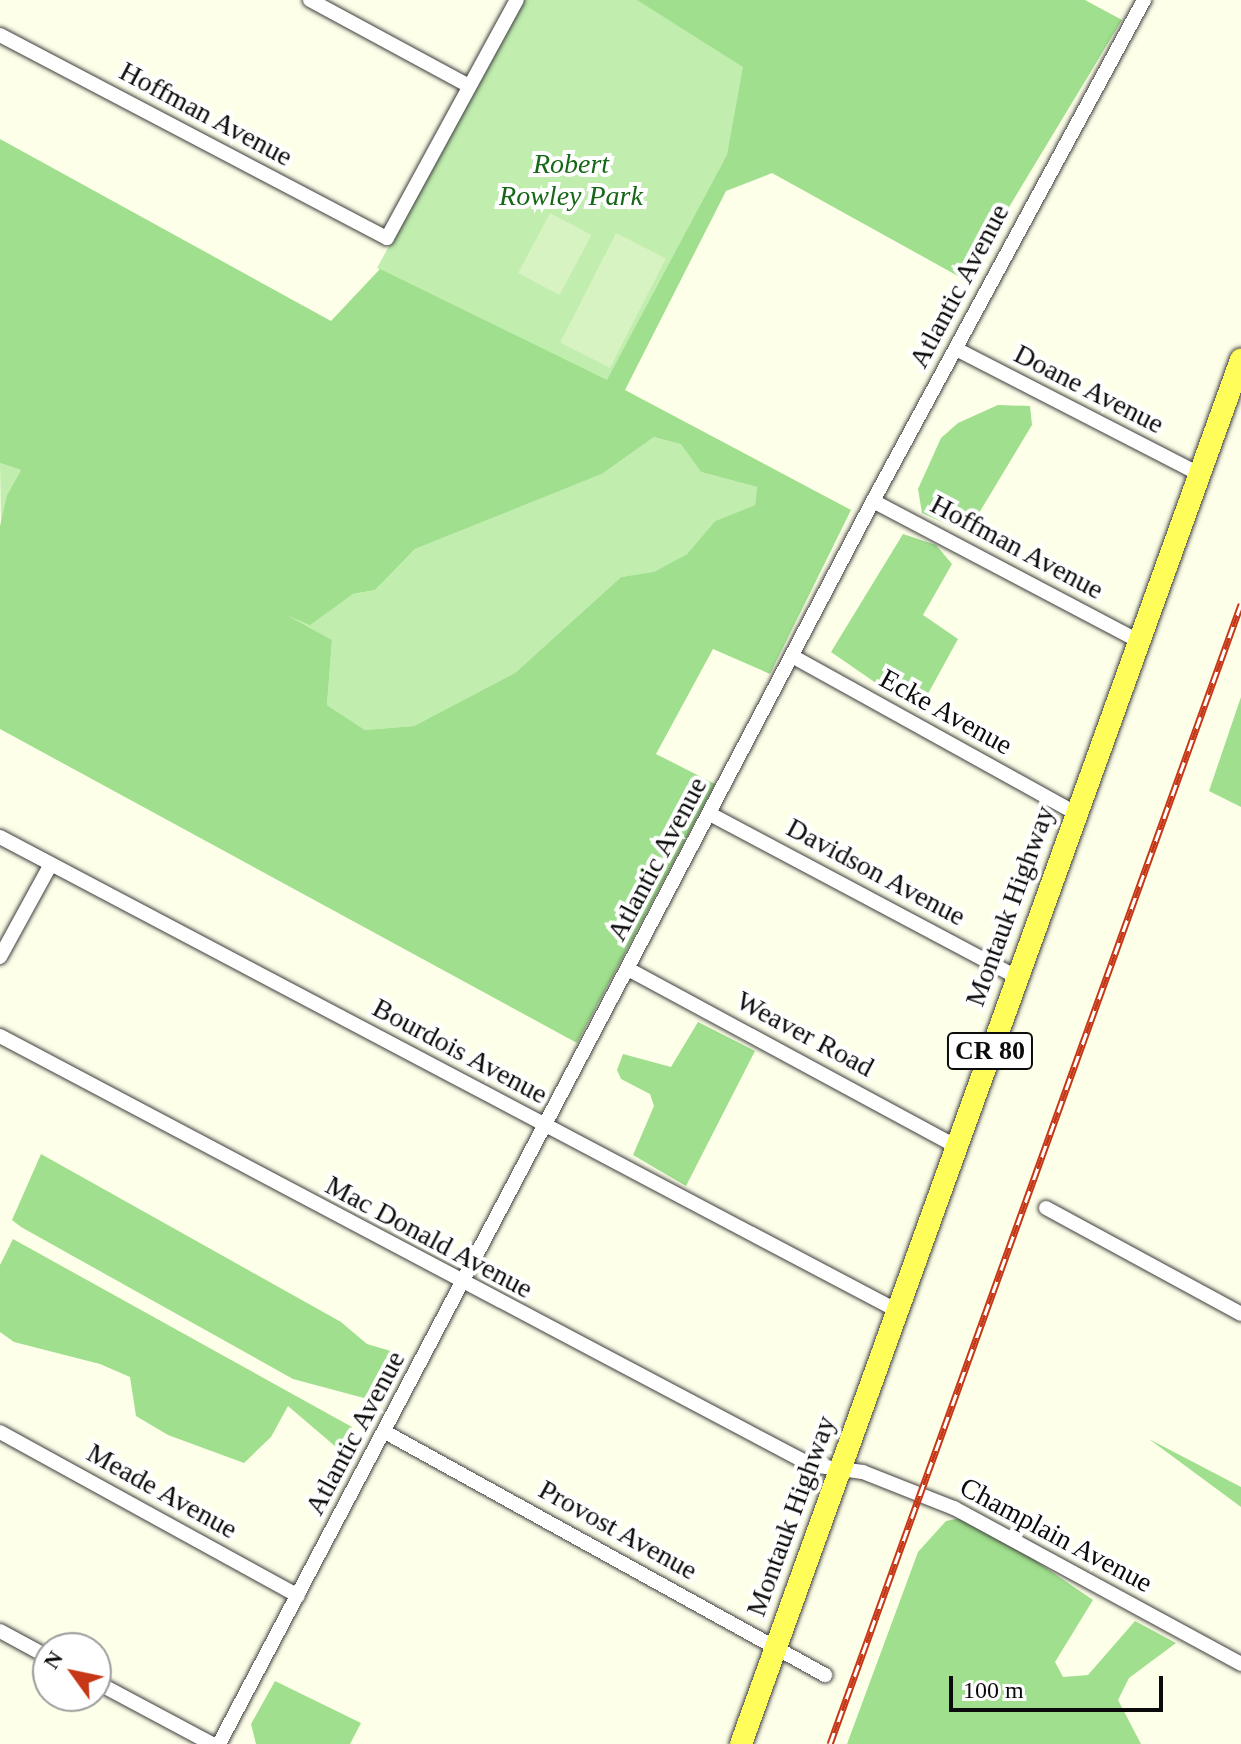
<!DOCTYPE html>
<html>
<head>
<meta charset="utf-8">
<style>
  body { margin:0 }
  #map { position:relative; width:1241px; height:1744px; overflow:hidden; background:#feffe9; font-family:"Times New Roman",serif }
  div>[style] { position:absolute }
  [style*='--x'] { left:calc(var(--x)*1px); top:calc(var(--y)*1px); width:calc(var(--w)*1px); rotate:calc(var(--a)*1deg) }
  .green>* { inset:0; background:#c1edaf }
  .forest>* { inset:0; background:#9fdf8d }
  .pitch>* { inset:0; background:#d7f3c2; transform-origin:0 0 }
  .roads { filter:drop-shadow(0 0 2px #3e3e3e) drop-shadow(0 0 2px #3e3e3e) }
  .minor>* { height:14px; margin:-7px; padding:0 7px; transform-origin:7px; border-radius:7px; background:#fff }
  .primary>* { height:22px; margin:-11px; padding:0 11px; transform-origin:11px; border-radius:11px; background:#fffd59 }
  .rail>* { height:7px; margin-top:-3.5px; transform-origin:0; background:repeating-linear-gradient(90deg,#fff 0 12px,#c63717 0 24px); box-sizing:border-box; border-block:2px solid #c63717 }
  span { translate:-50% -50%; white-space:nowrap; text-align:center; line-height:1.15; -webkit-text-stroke:8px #fff; paint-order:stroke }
  .shield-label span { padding:2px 6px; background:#fff; border:2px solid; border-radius:6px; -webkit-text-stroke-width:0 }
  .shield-label { font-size:26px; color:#0b0b0b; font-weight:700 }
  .street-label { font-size:28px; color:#0b0b0b }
  .park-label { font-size:28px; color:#166718; font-style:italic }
  .north { position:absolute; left:32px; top:1632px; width:80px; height:80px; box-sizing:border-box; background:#fff; border:2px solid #9d9d9d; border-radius:50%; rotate:303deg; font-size:22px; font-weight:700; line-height:32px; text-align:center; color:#0b0b0b }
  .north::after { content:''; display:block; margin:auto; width:28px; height:36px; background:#c63717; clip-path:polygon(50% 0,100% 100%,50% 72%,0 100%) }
  .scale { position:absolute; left:949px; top:1676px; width:214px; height:36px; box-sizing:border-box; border:4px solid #0b0b0b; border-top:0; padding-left:10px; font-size:24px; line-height:28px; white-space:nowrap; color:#0b0b0b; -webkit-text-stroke:6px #fff; paint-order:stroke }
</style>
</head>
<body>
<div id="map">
  <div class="green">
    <i style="clip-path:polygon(524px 0,682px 0,785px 56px,602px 391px,377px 268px)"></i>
    <i style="clip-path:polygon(654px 437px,681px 443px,701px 472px,757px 487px,755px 505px,715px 521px,687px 554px,653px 573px,621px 577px,515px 673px,414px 726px,365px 730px,327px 705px,332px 640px,274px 610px,310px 624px,353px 594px,375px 590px,415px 549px,602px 474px)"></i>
    <i style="clip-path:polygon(0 463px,21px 470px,7px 495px,1px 526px)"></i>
  </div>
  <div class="forest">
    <i style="clip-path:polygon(evenodd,637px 0,1085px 0,1122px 20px,988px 242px,958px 276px,772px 173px,726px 191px,625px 390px,851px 510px,770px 674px,713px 649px,656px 754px,715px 784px,577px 1043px,0 729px,0 526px,7px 495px,21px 470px,0 463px,0 139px,331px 321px,380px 269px,607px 380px,727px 155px,743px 67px,637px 0,654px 437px,681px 444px,701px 472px,757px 487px,755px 505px,715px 521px,687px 554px,654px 572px,621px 577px,515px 673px,414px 726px,365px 730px,327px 705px,332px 640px,286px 615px,310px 625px,353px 594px,375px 590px,415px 549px,602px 474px,654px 437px)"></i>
    <i style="clip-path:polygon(998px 405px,1030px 406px,1032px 425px,967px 533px,922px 513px,918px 489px,941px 438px,958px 423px)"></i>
    <i style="clip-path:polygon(903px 534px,936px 545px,952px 564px,923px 615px,958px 639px,918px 712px,831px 652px)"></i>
    <i style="clip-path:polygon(1241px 697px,1241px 807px,1209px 791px)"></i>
    <i style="clip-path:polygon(698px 1022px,755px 1051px,686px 1186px,633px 1155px,654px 1106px,650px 1094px,621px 1079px,617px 1070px,623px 1054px,671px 1067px)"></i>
    <i style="clip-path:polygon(41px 1154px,341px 1322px,367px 1344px,394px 1352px,395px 1363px,364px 1398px,293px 1379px,21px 1227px,12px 1220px)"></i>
    <i style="clip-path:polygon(13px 1239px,352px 1427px,336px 1447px,288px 1406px,271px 1437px,244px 1463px,168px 1435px,136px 1416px,130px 1377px,100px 1364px,14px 1342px,0 1332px,0 1265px)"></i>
    <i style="clip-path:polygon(1149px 1439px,1241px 1487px,1241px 1507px)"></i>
    <i style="clip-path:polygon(970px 1516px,1093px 1600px,1055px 1662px,1063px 1677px,1088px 1675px,1135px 1621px,1176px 1643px,1129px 1678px,1118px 1700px,1141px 1744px,847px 1744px,918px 1552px,946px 1521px)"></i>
    <i style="clip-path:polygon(275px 1681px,361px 1723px,350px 1744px,256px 1744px,251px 1724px)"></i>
  </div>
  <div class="pitch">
    <i style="left:550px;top:213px;width:47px;height:68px;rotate:28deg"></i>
    <i style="left:616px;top:233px;width:56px;height:123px;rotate:27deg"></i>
  </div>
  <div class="roads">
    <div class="minor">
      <i style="--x:310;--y:0;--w:181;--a:28.4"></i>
      <i style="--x:0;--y:35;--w:437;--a:27.7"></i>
      <i style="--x:387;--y:238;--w:271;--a:-61.4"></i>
      <i style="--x:956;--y:349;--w:273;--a:27.2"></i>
      <i style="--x:873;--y:501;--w:300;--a:27.8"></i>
      <i style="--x:792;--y:656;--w:324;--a:29"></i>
      <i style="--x:710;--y:814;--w:348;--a:28"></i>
      <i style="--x:0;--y:837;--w:1013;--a:27.83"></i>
      <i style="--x:0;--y:957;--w:106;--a:-61.3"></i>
      <i style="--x:628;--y:969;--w:373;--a:28.4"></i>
      <i style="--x:0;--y:1036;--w:917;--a:27.88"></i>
      <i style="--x:811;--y:1465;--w:52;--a:7.7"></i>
      <i style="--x:863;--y:1472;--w:98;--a:21.6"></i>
      <i style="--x:954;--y:1508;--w:327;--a:28.5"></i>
      <i style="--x:1046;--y:1208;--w:222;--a:28.5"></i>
      <i style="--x:0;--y:1432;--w:340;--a:28.8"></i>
      <i style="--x:385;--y:1432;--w:503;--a:28.91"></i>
      <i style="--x:0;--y:1631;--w:55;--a:28.4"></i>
      <i style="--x:96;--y:1682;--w:132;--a:28.1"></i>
      <i style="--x:219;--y:1744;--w:1405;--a:-62.25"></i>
      <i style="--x:873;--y:501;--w:570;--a:-61.59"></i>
    </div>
    <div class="primary">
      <i style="--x:741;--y:1744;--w:1472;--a:-70.14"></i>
    </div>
  </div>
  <div class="rail">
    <i style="--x:830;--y:1744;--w:1212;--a:-70.17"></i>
  </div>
  <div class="shield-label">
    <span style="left:990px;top:1051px">CR 80</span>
  </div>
  <div class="street-label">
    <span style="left:206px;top:114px;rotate:28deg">Hoffman Avenue</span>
    <span style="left:959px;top:286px;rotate:-62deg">Atlantic Avenue</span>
    <span style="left:1089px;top:389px;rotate:27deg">Doane Avenue</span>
    <span style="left:1017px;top:547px;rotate:28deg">Hoffman Avenue</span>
    <span style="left:946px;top:712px;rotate:29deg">Ecke Avenue</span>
    <span style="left:657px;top:859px;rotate:-62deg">Atlantic Avenue</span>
    <span style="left:876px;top:872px;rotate:28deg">Davidson Avenue</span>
    <span style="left:1010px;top:906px;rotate:-70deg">Montauk Highway</span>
    <span style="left:805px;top:1034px;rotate:28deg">Weaver Road</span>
    <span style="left:460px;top:1051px;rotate:28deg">Bourdois Avenue</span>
    <span style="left:429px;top:1237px;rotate:28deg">Mac Donald Avenue</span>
    <span style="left:355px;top:1433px;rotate:-62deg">Atlantic Avenue</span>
    <span style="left:162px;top:1491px;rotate:29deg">Meade Avenue</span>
    <span style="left:791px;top:1516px;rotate:-70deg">Montauk Highway</span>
    <span style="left:618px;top:1530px;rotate:29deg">Provost Avenue</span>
    <span style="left:1056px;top:1535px;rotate:28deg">Champlain Avenue</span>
  </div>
  <div class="park-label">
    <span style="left:571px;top:180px">Robert<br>Rowley Park</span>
  </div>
  <div class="north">N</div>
  <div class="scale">100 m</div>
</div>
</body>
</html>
